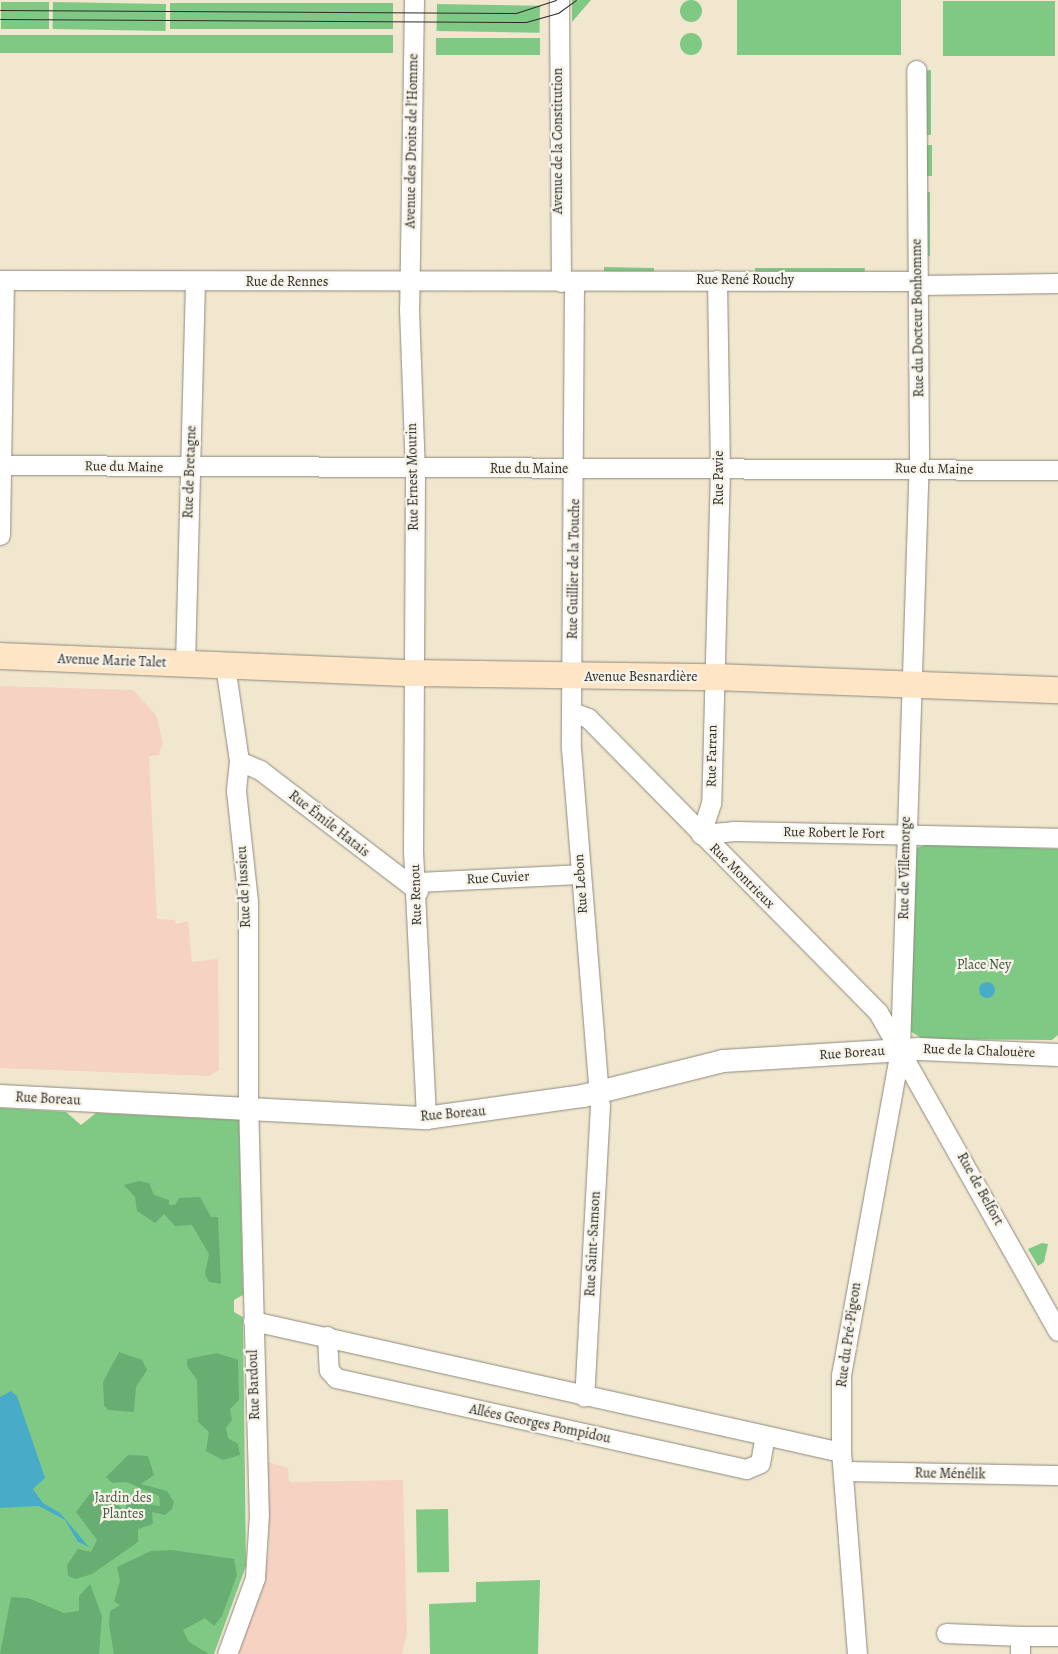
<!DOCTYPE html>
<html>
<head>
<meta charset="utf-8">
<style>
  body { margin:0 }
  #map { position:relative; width:1058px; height:1654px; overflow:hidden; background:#f1e7cf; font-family:Alegreya,serif }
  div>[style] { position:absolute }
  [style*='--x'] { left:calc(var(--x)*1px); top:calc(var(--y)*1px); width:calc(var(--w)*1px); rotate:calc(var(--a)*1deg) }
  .built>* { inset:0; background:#f6d2c3 }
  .green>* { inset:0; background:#80c985; transform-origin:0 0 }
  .round { border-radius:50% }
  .forest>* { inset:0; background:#68ad72 }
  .water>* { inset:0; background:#48acc8 }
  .roads { filter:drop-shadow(0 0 1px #8e897d) drop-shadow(0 0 1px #8e897d) }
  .minor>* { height:19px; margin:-9.5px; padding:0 9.5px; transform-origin:9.5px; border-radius:9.5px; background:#fff }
  .tertiary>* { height:22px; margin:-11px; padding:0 11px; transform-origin:11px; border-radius:11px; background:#fff }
  .secondary>* { height:26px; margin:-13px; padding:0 13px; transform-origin:13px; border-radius:13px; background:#fde5c5 }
  .tram>* { height:1px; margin:-0.5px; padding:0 0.5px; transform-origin:0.5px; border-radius:0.5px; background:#2b2b2b }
  span { translate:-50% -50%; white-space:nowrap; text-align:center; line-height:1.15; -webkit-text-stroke:4.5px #f7f3e8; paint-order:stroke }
  .street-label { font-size:14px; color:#2b2b2b }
  .park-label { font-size:14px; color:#445a46 }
</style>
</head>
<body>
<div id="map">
  <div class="built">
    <i style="clip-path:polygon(0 686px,133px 690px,156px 715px,163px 743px,159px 755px,149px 756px,157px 919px,175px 920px,176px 924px,188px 921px,192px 962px,218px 959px,219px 1070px,209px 1076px,0 1068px)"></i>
    <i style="clip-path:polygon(268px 1462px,288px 1468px,289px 1482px,403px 1480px,407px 1634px,402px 1654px,235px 1654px,262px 1585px,269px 1551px)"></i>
  </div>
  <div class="green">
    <i class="round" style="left:680px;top:0;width:22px;height:22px"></i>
    <i style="clip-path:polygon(572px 0,591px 0,572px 22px)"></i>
    <i style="left:737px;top:0;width:164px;height:55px"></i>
    <i style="left:943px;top:1px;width:112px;height:55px"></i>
    <i style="left:1px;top:2px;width:48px;height:27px"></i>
    <i style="left:53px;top:2px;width:113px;height:27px;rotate:1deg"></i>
    <i style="left:170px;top:3px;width:223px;height:26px"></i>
    <i style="left:437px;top:4px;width:103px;height:27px;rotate:1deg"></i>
    <i class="round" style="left:680px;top:33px;width:22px;height:22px"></i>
    <i style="left:0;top:35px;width:393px;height:18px"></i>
    <i style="left:436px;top:38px;width:104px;height:17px"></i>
    <i style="clip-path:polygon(931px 70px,931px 135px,925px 135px,924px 71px)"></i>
    <i style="left:924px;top:145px;width:8px;height:31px"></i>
    <i style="left:924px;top:192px;width:6px;height:64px"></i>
    <i style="clip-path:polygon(604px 267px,654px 268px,654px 273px,604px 273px)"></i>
    <i style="clip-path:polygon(755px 268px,865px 268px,864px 274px,755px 273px)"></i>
    <i style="clip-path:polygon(928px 844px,1058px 849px,1058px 1035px,1052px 1040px,923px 1039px,910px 1031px,916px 848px)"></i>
    <i style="clip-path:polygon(0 1108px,66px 1112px,81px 1125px,96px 1113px,239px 1120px,243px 1295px,234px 1300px,234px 1312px,243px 1317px,246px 1566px,214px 1654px,0 1654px)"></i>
    <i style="clip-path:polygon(1042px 1243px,1048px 1244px,1044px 1262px,1038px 1266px,1028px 1249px)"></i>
    <i style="left:448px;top:1509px;width:63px;height:32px;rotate:89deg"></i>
    <i style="clip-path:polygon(540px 1580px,538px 1654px,430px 1654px,429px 1604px,476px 1602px,476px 1582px)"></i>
  </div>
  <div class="forest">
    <i style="clip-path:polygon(139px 1181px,149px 1183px,154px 1195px,169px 1200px,169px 1205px,175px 1205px,179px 1198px,200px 1197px,211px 1217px,218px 1217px,221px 1284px,209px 1282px,205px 1274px,209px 1254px,192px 1225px,175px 1226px,164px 1214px,155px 1223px,137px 1211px,135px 1197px,124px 1185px)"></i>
    <i style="clip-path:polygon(119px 1352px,142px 1360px,147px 1370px,136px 1387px,134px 1412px,108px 1410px,104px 1405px,103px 1382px)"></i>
    <i style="clip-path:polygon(217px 1353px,238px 1360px,239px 1400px,230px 1409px,232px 1420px,226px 1428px,228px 1438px,238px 1444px,240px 1455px,223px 1460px,206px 1451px,209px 1432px,198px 1422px,197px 1380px,187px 1366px,187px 1359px)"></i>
    <i style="clip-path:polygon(128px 1455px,148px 1456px,154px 1475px,141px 1484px,167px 1491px,174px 1502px,172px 1509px,165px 1515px,152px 1512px,153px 1524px,138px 1529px,138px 1542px,92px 1574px,76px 1579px,68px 1576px,67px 1565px,78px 1549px,91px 1552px,97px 1540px,76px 1512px,92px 1491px,113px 1500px,125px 1512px,127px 1501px,160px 1506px,159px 1496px,126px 1482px,112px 1483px,106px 1477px)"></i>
    <i style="clip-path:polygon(172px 1550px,234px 1559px,237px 1575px,222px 1616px,214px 1626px,205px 1618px,183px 1630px,189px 1642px,209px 1654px,114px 1654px,109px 1625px,110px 1611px,120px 1605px,114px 1601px,120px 1581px,117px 1567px,151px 1551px)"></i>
    <i style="clip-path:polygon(90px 1584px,102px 1616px,99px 1654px,0 1654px,11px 1597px,28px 1598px,64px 1613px,79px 1611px,79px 1596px)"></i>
  </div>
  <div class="water">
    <i class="round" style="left:979px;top:982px;width:16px;height:16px"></i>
    <i style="clip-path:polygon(11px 1391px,17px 1396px,45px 1478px,33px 1489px,43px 1503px,60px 1513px,89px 1547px,78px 1542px,65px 1520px,39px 1506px,0 1508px,0 1397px)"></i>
  </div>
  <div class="roads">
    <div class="minor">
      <i style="--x:414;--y:0;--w:309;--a:90.9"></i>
      <i style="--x:409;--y:309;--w:164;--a:87.9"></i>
      <i style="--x:415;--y:473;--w:378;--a:90.3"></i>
      <i style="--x:413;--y:851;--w:267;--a:87.2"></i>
      <i style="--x:559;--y:0;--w:282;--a:89.6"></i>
      <i style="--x:0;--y:280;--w:917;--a:0.06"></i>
      <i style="--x:717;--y:280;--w:189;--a:89.1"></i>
      <i style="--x:720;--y:469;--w:334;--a:91.5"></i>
      <i style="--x:711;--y:803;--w:33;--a:108"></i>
      <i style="--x:701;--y:834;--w:32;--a:-5"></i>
      <i style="--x:733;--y:831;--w:325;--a:1.2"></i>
      <i style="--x:574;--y:282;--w:466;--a:90.4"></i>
      <i style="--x:571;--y:748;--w:358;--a:85.4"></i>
      <i style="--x:600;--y:1105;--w:292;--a:93.1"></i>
      <i style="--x:920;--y:285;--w:138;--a:-0.8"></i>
      <i style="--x:0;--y:465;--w:1058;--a:0.27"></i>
      <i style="--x:0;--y:535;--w:255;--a:-89.1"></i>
      <i style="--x:185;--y:663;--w:382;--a:-88.5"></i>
      <i style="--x:225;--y:665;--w:97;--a:81.7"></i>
      <i style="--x:239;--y:761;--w:30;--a:96"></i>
      <i style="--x:236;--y:791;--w:111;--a:83.8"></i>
      <i style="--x:248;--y:901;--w:199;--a:90"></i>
      <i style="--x:248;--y:1100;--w:414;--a:88.5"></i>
      <i style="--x:259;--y:1514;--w:64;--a:93.6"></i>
      <i style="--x:255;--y:1578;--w:81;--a:110.2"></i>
      <i style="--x:573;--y:712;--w:16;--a:22"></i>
      <i style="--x:588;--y:718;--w:413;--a:45.4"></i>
      <i style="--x:878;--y:1012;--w:366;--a:60.6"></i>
      <i style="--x:239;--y:761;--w:23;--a:23"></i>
      <i style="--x:260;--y:770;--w:199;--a:37.4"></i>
      <i style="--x:417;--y:882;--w:162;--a:-2.8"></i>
      <i style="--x:253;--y:1321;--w:602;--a:12.56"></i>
      <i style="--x:327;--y:1336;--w:34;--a:87"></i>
      <i style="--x:329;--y:1370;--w:11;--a:49"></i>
      <i style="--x:336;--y:1378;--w:420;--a:12.5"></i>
      <i style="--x:746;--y:1469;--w:15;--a:-23"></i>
      <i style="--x:760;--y:1463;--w:27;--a:-80"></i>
      <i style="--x:843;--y:1471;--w:215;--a:1.1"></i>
      <i style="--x:946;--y:1633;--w:74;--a:2.3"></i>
      <i style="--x:1020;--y:1636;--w:18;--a:90"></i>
      <i style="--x:1020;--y:1636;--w:38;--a:0"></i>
      <i style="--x:857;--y:1654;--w:203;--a:-94.5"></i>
      <i style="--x:841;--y:1452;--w:77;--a:-90"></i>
      <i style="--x:841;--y:1375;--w:330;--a:-79.7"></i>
      <i style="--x:900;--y:1050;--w:596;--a:-88.17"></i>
      <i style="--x:919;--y:454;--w:384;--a:-90.4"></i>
    </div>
    <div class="tertiary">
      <i style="--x:0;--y:1096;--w:427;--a:3"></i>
      <i style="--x:426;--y:1118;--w:159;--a:-8"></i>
      <i style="--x:583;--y:1096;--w:144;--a:-14"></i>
      <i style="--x:723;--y:1061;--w:197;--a:-3.5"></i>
      <i style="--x:920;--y:1049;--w:138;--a:2.5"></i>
    </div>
    <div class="secondary">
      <i style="--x:0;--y:656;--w:412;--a:2.4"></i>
      <i style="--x:412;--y:673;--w:303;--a:0.8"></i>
      <i style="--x:715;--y:677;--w:343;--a:2.2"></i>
    </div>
  </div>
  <div class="tram">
    <i style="--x:0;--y:10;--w:516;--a:0.33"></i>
    <i style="--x:516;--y:13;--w:42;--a:-18"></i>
    <i style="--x:0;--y:19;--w:526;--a:0.33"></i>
    <i style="--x:526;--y:22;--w:33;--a:-16"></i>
    <i style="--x:558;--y:13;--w:22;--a:-36"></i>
  </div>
  <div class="street-label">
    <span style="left:412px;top:141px;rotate:-89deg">Avenue des Droits de l'Homme</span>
    <span style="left:558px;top:141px;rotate:-90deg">Avenue de la Constitution</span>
    <span style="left:745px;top:280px">Rue René Rouchy</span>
    <span style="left:287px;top:282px">Rue de Rennes</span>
    <span style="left:918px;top:318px;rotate:-91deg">Rue du Docteur Bonhomme</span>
    <span style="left:124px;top:467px;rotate:1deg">Rue du Maine</span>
    <span style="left:529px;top:469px">Rue du Maine</span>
    <span style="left:934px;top:469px;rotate:1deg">Rue du Maine</span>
    <span style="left:190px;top:472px;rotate:-88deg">Rue de Bretagne</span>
    <span style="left:413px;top:477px;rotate:-91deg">Rue Ernest Mourin</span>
    <span style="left:719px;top:478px;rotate:-90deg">Rue Pavie</span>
    <span style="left:574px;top:569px;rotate:-89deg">Rue Guillier de la Touche</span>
    <span style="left:112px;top:661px;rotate:2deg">Avenue Marie Talet</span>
    <span style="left:641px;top:677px">Avenue Besnardière</span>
    <span style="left:712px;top:756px;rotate:-89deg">Rue Farran</span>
    <span style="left:329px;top:824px;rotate:38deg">Rue Émile Hatais</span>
    <span style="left:834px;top:833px;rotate:1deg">Rue Robert le Fort</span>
    <span style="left:905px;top:868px;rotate:-89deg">Rue de Villemorge</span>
    <span style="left:742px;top:876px;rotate:45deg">Rue Montrieux</span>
    <span style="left:498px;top:878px;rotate:-3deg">Rue Cuvier</span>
    <span style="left:581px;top:884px;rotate:-94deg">Rue Lebon</span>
    <span style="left:244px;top:887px;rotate:-93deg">Rue de Jussieu</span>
    <span style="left:416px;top:895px;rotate:-92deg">Rue Renou</span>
    <span style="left:979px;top:1051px;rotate:2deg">Rue de la Chalouère</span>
    <span style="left:852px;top:1053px;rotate:-4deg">Rue Boreau</span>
    <span style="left:48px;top:1099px;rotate:3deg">Rue Boreau</span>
    <span style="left:453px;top:1114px;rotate:-5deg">Rue Boreau</span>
    <span style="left:980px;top:1189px;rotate:61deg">Rue de Belfort</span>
    <span style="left:593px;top:1244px;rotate:-87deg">Rue Saint-Samson</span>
    <span style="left:849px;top:1335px;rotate:-82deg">Rue du Pré-Pigeon</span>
    <span style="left:254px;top:1385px;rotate:-92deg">Rue Bardoul</span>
    <span style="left:540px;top:1424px;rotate:12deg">Allées Georges Pompidou</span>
    <span style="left:950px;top:1474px;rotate:1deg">Rue Ménélik</span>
  </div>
  <div class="park-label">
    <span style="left:984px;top:965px">Place Ney</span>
    <span style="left:123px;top:1506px">Jardin des<br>Plantes</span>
  </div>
</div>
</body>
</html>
